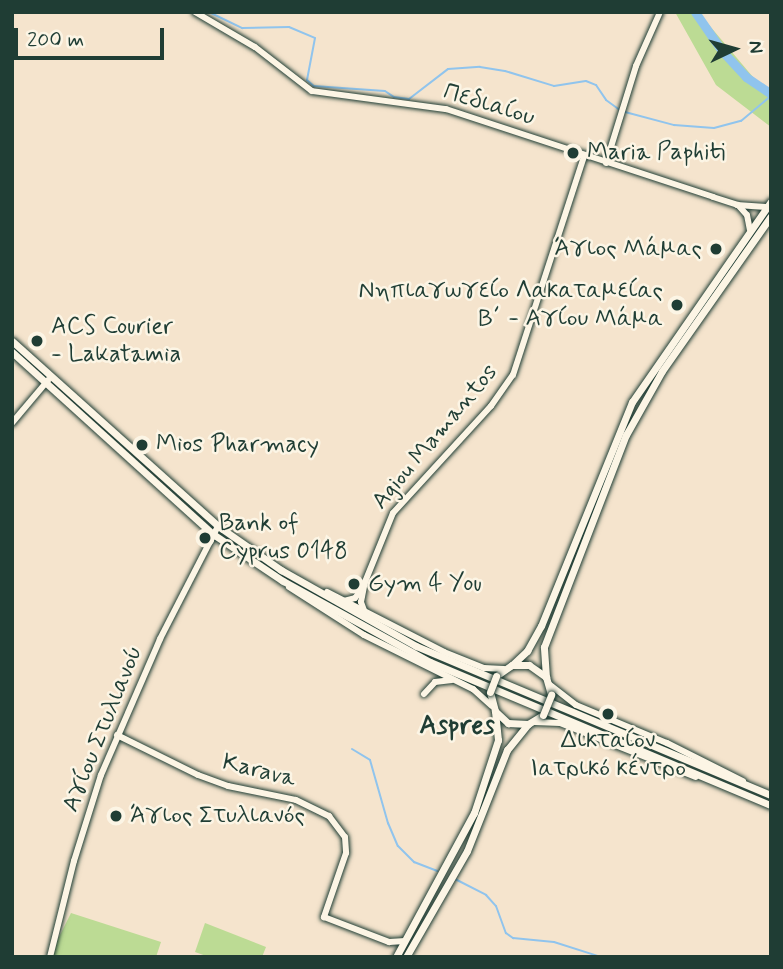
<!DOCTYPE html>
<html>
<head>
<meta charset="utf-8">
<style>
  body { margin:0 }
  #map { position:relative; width:783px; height:969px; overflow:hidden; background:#f5e4cd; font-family:Mynerve,sans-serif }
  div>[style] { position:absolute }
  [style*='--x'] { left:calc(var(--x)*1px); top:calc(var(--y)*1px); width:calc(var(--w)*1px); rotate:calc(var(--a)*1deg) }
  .green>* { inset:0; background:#bcdb94 }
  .stream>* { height:2px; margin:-1px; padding:0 1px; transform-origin:1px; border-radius:1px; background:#90c4ed }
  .river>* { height:9px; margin:-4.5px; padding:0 4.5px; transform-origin:4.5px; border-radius:4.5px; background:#90c4ed }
  .roads { filter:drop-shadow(0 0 2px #1f3d34) drop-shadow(0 0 2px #1f3d34) }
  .secondary>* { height:6px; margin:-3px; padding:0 3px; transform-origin:3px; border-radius:3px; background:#fcf5e5 }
  .primary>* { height:7px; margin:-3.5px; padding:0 3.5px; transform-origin:3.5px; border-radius:3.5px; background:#fcf5e5 }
  .bridges { filter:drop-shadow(0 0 2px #1f3d34) drop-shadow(0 0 2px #1f3d34) }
  .primary-bridge>* { height:7px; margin:-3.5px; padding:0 3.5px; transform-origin:3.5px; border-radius:3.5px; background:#fcf5e5 }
  .dots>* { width:19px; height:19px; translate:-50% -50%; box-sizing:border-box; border:4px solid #fcf5e5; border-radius:50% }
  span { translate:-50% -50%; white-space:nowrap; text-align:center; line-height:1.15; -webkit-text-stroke:5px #fcf5e5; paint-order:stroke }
  .street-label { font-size:24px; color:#1f3d34 }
  .poi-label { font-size:24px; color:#1f3d34 }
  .left { translate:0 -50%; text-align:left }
  .right { translate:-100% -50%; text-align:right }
  .neighbourhood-label { font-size:26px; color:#1f3d34; font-weight:700 }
  .frame { position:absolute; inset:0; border:14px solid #1f3d34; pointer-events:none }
  .north { position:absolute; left:699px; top:14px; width:70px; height:70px; -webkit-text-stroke:5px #fcf5e5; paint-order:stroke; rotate:85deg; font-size:19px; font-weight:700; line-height:28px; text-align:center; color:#1f3d34 }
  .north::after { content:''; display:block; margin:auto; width:24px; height:32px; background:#1f3d34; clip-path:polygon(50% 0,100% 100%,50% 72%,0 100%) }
  .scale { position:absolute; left:14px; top:28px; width:150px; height:32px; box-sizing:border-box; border:4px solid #1f3d34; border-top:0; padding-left:9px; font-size:21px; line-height:24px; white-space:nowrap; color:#1f3d34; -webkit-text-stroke:5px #fcf5e5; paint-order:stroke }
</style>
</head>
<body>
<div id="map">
  <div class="green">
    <i style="clip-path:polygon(675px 12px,698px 12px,764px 90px,771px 91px,771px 127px,716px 85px)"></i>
    <i style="clip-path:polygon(71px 913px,161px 942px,156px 957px,49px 957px)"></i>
    <i style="clip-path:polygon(205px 923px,266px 947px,262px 957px,209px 957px,195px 952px)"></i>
  </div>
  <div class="stream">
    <i style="--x:209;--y:12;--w:37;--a:26"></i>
    <i style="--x:242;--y:28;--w:47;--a:-1.2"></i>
    <i style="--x:289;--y:27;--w:28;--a:23"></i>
    <i style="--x:315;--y:38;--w:43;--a:100.8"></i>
    <i style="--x:307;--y:80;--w:9;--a:41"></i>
    <i style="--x:314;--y:86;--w:71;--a:4"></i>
    <i style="--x:385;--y:91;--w:11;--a:34"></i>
    <i style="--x:394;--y:97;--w:15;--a:8"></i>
    <i style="--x:409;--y:99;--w:49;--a:-37.6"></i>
    <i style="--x:448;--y:69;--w:32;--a:-4"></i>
    <i style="--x:480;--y:67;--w:25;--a:9"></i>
    <i style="--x:505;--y:71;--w:51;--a:17"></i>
    <i style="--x:554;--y:86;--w:32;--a:-9"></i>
    <i style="--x:586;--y:81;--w:11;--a:22"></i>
    <i style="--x:596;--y:85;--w:18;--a:56"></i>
    <i style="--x:606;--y:100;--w:17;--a:36"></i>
    <i style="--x:625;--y:112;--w:51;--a:14.9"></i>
    <i style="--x:674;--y:125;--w:40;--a:4.3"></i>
    <i style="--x:714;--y:128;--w:28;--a:-15"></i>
    <i style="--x:741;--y:121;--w:39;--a:-40"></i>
    <i style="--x:352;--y:749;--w:21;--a:31"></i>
    <i style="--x:370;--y:760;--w:66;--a:74.1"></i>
    <i style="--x:388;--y:823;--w:25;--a:67"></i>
    <i style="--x:398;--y:846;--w:23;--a:45"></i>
    <i style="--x:414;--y:862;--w:25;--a:21"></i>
    <i style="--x:455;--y:879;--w:35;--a:27"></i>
    <i style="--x:486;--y:895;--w:15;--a:48"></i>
    <i style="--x:496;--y:906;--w:29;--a:70"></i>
    <i style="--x:506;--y:933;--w:9;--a:36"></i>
    <i style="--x:513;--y:938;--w:41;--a:5.6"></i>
    <i style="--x:554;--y:942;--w:49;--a:17.7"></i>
  </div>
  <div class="river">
    <i style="--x:695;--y:12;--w:47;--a:55.3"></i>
    <i style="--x:722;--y:51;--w:35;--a:47"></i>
    <i style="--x:746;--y:77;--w:30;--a:34"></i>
  </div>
  <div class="roads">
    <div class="secondary">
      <i style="--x:195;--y:12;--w:69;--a:30.3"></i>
      <i style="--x:255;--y:47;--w:72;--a:37.7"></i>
      <i style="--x:312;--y:91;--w:135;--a:7.7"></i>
      <i style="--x:446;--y:109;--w:281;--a:18.2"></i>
      <i style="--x:713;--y:197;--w:25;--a:18"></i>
      <i style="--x:737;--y:205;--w:29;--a:4"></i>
      <i style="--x:606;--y:163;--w:102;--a:-72.8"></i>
      <i style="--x:636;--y:66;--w:59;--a:-66"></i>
      <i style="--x:738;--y:205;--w:13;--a:48"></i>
      <i style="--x:747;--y:215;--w:15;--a:79"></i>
      <i style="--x:12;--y:423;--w:57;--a:-49.9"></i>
      <i style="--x:289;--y:587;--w:89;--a:32.6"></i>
      <i style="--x:364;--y:635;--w:122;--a:26.4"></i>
      <i style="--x:473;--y:689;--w:25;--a:42"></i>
      <i style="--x:327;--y:592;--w:131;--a:27.1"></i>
      <i style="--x:444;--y:652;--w:43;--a:21.8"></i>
      <i style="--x:484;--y:668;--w:20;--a:3"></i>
      <i style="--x:344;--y:601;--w:11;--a:-15"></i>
      <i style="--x:355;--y:598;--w:11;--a:-52"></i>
      <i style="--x:365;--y:613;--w:12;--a:-110"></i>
      <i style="--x:361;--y:602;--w:20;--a:-79"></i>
      <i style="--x:365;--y:582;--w:74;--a:-67.9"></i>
      <i style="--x:393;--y:513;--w:145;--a:-47.5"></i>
      <i style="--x:491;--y:406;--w:38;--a:-55"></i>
      <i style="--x:513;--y:375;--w:230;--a:-72"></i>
      <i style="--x:549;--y:684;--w:34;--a:38"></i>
      <i style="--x:576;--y:705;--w:99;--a:22.7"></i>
      <i style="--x:667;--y:743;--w:85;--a:26.6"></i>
      <i style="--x:424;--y:694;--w:16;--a:-47"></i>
      <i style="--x:435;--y:682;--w:17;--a:-7"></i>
      <i style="--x:534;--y:722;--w:26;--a:2"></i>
      <i style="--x:560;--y:723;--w:146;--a:21.7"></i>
      <i style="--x:117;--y:735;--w:90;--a:26.3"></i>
      <i style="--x:198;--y:775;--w:32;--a:20"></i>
      <i style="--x:228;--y:786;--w:69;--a:11.6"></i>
      <i style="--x:296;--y:800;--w:37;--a:26"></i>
      <i style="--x:329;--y:816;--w:26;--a:53"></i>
      <i style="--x:345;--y:837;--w:16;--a:86"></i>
      <i style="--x:346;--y:853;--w:68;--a:109"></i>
      <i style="--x:324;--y:917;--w:70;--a:21"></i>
      <i style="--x:389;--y:942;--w:16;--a:-4"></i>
      <i style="--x:50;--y:957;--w:99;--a:-76"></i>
      <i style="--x:74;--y:861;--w:90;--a:-72.6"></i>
      <i style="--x:101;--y:775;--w:148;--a:-66.5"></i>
      <i style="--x:160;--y:639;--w:127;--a:-62.8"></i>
    </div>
    <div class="primary">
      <i style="--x:12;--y:341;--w:277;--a:41.9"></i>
      <i style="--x:218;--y:526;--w:77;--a:34.9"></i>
      <i style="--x:281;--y:570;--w:155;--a:29.4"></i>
      <i style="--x:416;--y:646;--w:385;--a:22.8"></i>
      <i style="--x:12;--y:352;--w:271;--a:42.2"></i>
      <i style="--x:213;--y:534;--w:84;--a:33.9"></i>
      <i style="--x:283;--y:581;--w:168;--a:28.9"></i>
      <i style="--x:430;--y:662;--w:370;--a:22.8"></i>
      <i style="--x:512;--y:665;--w:21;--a:-43"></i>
      <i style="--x:527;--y:651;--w:29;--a:-61"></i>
      <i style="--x:541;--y:626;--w:242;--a:-67.9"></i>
      <i style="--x:632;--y:402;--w:244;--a:-55.3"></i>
      <i style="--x:496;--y:676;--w:19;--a:-35"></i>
      <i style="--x:512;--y:665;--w:17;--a:0"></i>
      <i style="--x:529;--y:665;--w:21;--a:35"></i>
      <i style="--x:546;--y:677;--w:19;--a:74"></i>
      <i style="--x:546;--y:677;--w:30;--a:-94"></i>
      <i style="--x:544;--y:647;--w:227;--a:-68.9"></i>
      <i style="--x:626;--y:435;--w:73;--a:-60.6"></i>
      <i style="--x:662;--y:371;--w:189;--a:-54.9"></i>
      <i style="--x:490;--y:692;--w:20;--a:75"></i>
      <i style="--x:495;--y:711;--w:18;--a:43"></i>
      <i style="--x:508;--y:723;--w:20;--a:3"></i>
      <i style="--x:528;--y:724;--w:17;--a:-31"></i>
      <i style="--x:396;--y:957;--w:164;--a:-61.6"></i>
      <i style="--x:474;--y:813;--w:77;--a:-71.8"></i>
      <i style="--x:498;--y:740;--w:29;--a:-96"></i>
      <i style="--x:406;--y:957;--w:122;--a:-60.1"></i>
      <i style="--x:467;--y:851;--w:109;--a:-68.4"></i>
      <i style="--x:507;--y:750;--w:33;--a:-51"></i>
    </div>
  </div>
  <div class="bridges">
    <div class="primary-bridge">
      <i style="--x:490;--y:692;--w:17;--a:-69"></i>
      <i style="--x:543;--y:715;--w:22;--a:-68"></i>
    </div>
  </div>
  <div class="dots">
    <i style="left:573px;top:153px;background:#1f3d34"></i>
    <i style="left:716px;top:249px;background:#1f3d34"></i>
    <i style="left:677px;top:305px;background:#1f3d34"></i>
    <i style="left:37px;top:341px;background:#1f3d34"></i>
    <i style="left:142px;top:445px;background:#1f3d34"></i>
    <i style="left:205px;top:538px;background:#1f3d34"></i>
    <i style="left:354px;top:584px;background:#1f3d34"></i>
    <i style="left:608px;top:714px;background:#1f3d34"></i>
    <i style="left:116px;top:816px;background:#1f3d34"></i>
  </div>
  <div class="street-label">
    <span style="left:489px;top:105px;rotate:17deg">Πεδιαίου</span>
    <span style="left:435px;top:437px;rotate:-50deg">Agiou Mamantos</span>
    <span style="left:103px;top:729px;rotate:-68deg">Αγίου Στυλιανού</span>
    <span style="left:259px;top:771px;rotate:14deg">Karava</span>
  </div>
  <div class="poi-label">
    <span class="left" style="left:587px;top:153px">Maria Paphiti</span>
    <span class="right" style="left:702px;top:249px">Άγιος Μάμας</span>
    <span class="right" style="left:663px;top:305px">Νηπιαγωγείο Λακαταμείας<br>Β΄- Αγίου Μάμα</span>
    <span class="left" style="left:51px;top:341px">ACS Courier<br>- Lakatamia</span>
    <span class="left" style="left:156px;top:445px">Mios Pharmacy</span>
    <span class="left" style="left:219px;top:538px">Bank of<br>Cyprus 0148</span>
    <span class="left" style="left:368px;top:584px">Gym 4 You</span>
    <span style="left:608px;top:755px">Δικταίον<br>Ιατρικό κέντρο</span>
    <span class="left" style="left:130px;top:816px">Άγιος Στυλιανός</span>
  </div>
  <div class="neighbourhood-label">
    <span style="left:457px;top:727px">Aspres</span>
  </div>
  <div class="frame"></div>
  <div class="north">N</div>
  <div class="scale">200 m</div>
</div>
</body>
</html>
